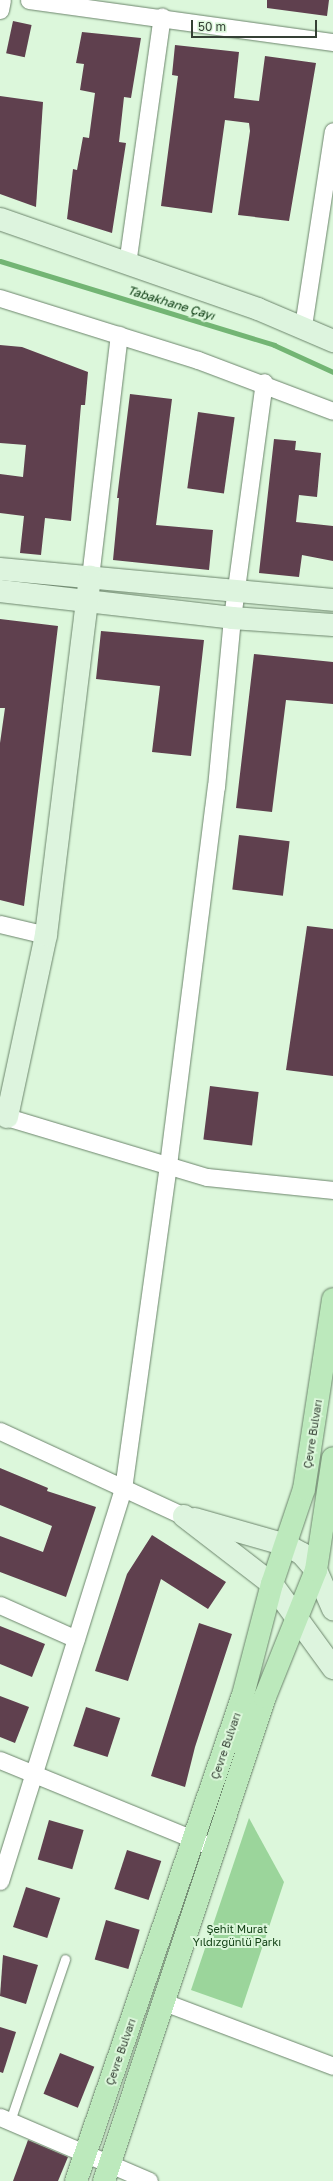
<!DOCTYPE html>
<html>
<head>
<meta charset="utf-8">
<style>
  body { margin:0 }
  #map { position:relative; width:333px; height:2181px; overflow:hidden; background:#dcf7db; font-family:"Golos Text",sans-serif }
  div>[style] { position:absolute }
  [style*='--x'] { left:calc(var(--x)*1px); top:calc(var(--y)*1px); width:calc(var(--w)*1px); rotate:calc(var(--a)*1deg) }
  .green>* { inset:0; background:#9bd59b }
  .stream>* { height:5px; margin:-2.5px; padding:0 2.5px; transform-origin:2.5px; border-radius:2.5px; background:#73b574 }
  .building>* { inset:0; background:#5f404e; transform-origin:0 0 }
  .roads { filter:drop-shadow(0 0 1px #6c856c) drop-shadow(0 0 1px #6c856c) }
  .lane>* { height:9px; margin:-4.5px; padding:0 4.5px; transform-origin:4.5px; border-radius:4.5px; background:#fff }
  .street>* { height:17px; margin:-8.5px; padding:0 8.5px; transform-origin:8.5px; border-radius:8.5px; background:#fff }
  .secondary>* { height:22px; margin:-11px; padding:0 11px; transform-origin:11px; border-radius:11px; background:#ddf4de }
  .primary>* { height:22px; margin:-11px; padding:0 11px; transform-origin:11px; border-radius:11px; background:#bce9bc }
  span { translate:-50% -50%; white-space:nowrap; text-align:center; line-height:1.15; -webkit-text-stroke:4px #dcf7db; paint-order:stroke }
  .street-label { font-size:11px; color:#354035 }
  .park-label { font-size:11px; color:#154318 }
  .water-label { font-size:12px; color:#06370c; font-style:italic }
  .scale { position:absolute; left:191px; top:20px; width:126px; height:18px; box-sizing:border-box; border:2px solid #354035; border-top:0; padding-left:5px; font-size:12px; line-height:14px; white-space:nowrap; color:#354035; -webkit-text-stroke:3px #dcf7db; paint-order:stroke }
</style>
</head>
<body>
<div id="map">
  <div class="green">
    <i style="clip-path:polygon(249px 1818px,284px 1882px,242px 2008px,191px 1990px)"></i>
  </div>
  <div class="stream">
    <i style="--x:0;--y:261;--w:287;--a:17"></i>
    <i style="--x:274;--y:345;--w:65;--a:24.6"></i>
  </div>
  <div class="building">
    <i style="clip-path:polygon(267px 0,329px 0,327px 16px,267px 8px)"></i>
    <i style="left:13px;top:21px;width:19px;height:33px;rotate:12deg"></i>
    <i style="clip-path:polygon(82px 32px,141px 38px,131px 98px,124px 97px,119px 142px,126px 143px,112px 233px,67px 219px,73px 169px,77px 170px,83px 137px,89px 138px,95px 93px,80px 90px,84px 64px,76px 63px)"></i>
    <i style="clip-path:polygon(175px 45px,239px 52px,234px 98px,259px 101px,265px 56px,316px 63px,289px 221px,238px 215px,250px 131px,249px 123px,225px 120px,212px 213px,161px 206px,178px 76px,172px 75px)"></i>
    <i style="clip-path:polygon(0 96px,43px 102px,36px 207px,0 194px)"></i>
    <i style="clip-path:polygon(0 345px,22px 347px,88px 372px,85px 405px,81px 405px,71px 521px,45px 518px,41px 555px,20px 553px,24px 516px,0 513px,0 474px,23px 477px,26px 445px,0 443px)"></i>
    <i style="clip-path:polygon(130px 394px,172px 399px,156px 525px,213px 530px,209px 570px,113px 560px,119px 498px,117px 498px)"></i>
    <i style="left:198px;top:412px;width:37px;height:77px;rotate:8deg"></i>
    <i style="clip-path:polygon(274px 439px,296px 441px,295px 450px,321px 453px,317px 497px,299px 495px,296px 522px,333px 526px,333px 561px,302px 555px,299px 577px,259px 573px)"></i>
    <i style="clip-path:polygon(0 619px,58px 626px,24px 906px,0 900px,0 743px,5px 708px,0 708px)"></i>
    <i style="clip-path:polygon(101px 631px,204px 640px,191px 756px,152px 752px,160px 686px,96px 679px)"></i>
    <i style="clip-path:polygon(254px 654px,333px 662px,333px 704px,286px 700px,272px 812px,236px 808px)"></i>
    <i style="left:239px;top:835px;width:51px;height:55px;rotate:7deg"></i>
    <i style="clip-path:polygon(307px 926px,333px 929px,333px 1076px,286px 1070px)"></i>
    <i style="left:210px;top:1086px;width:49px;height:54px;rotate:7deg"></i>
    <i style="clip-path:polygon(0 1468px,48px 1488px,47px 1491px,96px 1507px,66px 1597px,0 1572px,0 1536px,43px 1552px,52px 1526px,0 1505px)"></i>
    <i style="clip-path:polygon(152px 1535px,226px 1582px,208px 1609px,161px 1579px,128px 1681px,95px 1671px,127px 1574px)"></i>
    <i style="clip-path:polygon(199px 1623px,232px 1634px,195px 1747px,185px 1787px,151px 1776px)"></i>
    <i style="clip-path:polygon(0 1626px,45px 1644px,32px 1677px,0 1664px)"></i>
    <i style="clip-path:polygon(0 1696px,29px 1707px,15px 1743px,0 1737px)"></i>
    <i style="left:86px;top:1707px;width:36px;height:41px;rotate:18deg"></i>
    <i style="left:49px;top:1820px;width:36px;height:41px;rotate:16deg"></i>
    <i style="left:127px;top:1850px;width:36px;height:41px;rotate:18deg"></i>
    <i style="left:26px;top:1887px;width:36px;height:42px;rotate:18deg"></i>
    <i style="left:106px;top:1920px;width:35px;height:41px;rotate:16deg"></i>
    <i style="clip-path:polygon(3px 1955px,38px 1965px,26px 2004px,0 1996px)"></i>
    <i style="clip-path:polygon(0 2027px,16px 2032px,3px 2073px,0 2072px)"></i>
    <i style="left:60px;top:2053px;width:37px;height:44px;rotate:22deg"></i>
    <i style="clip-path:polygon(28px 2140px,68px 2157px,58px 2181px,13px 2181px)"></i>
  </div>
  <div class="roads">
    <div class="lane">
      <i style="--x:10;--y:2121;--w:171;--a:-71.2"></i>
    </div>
    <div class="street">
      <i style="--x:29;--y:0;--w:307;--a:7.9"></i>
      <i style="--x:0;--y:10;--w:10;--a:-79"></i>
      <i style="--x:127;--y:264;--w:250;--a:-82"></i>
      <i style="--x:0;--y:298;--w:207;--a:17.4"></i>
      <i style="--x:198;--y:360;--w:144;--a:20.7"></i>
      <i style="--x:303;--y:326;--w:197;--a:-81.3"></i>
      <i style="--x:90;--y:577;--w:244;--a:-83.2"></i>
      <i style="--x:0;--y:924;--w:47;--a:13.4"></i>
      <i style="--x:0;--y:1115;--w:216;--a:16.7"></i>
      <i style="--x:207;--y:1177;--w:127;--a:5.9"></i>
      <i style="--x:0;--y:1431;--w:203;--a:24.8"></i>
      <i style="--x:0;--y:1605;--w:83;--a:24.1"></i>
      <i style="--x:0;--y:1760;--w:222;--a:22.3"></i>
      <i style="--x:0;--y:1881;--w:411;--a:-72.6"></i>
      <i style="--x:123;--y:1489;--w:327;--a:-82.1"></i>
      <i style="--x:168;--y:1165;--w:381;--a:-82.8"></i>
      <i style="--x:216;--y:787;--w:170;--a:-84.6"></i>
      <i style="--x:232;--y:618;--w:238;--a:-82.3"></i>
      <i style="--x:164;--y:2002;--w:181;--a:20.7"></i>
      <i style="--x:0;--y:2117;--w:162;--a:23.2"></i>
    </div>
    <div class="secondary">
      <i style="--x:0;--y:219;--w:273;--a:19.2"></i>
      <i style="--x:258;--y:309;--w:82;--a:23.1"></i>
      <i style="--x:0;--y:569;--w:334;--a:5.3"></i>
      <i style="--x:0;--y:591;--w:234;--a:6.6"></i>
      <i style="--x:232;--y:618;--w:101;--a:4"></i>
      <i style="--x:7;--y:1117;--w:186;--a:-77.9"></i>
      <i style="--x:46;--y:935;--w:361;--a:-83"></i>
      <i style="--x:184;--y:1516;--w:111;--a:37.7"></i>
      <i style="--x:272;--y:1584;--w:104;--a:54"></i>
      <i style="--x:195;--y:1519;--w:95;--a:15.9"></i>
      <i style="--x:286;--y:1545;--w:18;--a:29"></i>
      <i style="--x:302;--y:1554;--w:21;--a:49"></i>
      <i style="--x:316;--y:1570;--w:43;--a:66.4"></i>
    </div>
    <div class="primary">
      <i style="--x:76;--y:2181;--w:514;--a:-71.04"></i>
      <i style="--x:243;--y:1695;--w:115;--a:-75.4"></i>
      <i style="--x:272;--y:1584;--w:100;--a:-71.4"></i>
      <i style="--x:304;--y:1489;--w:192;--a:-81.3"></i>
      <i style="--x:104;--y:2181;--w:510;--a:-71.6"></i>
      <i style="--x:265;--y:1697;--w:137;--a:-68.1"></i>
      <i style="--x:316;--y:1570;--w:113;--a:-81.4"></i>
    </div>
  </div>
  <div class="street-label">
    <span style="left:313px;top:1434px;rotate:-81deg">Çevre Bulvarı</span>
    <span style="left:226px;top:1746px;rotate:-71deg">Çevre Bulvarı</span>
    <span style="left:121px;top:2052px;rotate:-71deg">Çevre Bulvarı</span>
  </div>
  <div class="park-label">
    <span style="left:237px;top:1936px">Şehit Murat<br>Yıldızgünlü Parkı</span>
  </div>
  <div class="water-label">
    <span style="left:171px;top:303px;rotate:17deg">Tabakhane Çayı</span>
  </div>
  <div class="scale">50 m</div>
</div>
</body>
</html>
